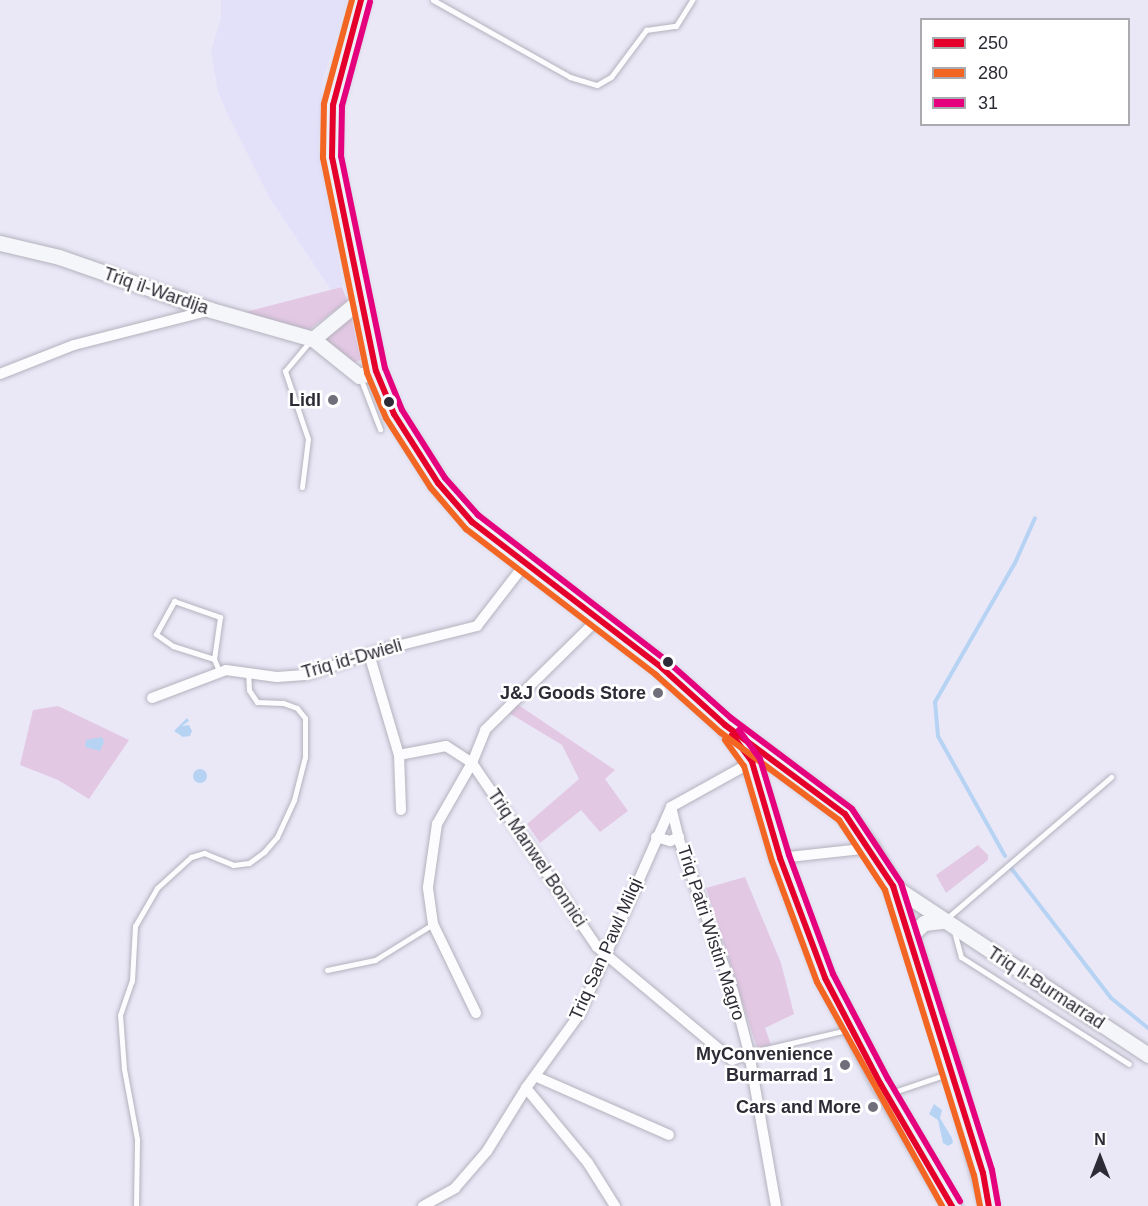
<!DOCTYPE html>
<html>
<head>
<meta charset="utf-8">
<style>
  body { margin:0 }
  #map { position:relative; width:1148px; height:1206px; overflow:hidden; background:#eae8f7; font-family:Helvetica,sans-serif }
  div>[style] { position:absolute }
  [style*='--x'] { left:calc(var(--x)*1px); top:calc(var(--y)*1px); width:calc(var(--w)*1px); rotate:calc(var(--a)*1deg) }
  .built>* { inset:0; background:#e3e1fa }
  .green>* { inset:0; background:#e3c8e4 }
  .water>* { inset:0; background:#b6d3f4 }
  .round { border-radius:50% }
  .stream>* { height:4px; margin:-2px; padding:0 2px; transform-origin:2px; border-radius:2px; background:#b6d3f4 }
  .roads { filter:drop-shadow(0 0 2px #b4b2bd) drop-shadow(0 0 2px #b4b2bd) }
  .lane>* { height:5px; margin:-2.5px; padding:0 2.5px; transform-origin:2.5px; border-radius:2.5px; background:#fcfcfe }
  .street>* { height:10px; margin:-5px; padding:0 5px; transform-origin:5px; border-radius:5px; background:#fcfcfe }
  .secondary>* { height:15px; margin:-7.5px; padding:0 7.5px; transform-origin:7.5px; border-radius:7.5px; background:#f5f6fa }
  .primary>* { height:18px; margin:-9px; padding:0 9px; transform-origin:9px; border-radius:9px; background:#eef0f7 }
  .bus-1>* { height:6px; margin:-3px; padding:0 3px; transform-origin:3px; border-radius:3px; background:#e4002b }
  .bus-2>* { height:6px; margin:-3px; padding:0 3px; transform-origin:3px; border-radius:3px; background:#f26522 }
  .bus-3>* { height:6px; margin:-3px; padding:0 3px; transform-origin:3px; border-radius:3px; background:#e5007d }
  .dots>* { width:16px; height:16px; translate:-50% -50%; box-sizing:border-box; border:3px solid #fff; border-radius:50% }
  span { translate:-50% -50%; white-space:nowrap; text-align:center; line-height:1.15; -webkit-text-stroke:5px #fff; paint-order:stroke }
  .street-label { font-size:18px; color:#2d2c36 }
  .poi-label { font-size:18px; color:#2d2c36; font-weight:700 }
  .right { translate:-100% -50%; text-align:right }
  .legend { position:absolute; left:920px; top:18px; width:210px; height:108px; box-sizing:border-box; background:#fff; border:2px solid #ababaf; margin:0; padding:8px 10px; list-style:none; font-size:18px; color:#2d2c36 }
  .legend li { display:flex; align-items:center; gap:12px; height:30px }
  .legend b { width:30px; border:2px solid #ababaf }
  .north { position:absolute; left:1070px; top:1128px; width:60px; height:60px; -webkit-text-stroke:4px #fff; paint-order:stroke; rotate:0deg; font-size:16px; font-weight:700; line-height:24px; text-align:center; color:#2d2c36 }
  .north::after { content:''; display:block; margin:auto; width:21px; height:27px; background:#2d2c36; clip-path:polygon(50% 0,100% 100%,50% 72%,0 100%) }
</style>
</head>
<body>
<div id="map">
  <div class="built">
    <i style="clip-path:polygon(221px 0,347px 0,323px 80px,318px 149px,343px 286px,331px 290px,269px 197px,228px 115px,218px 92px,211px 51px,221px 18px)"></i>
  </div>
  <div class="green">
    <i style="clip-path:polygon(342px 287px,347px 301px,309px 330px,241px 313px)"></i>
    <i style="clip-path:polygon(351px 316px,361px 360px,352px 363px,323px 336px)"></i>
    <i style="clip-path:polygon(517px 704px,615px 770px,605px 779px,628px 811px,600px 832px,581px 810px,540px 843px,527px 824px,579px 779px,562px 745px,509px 713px)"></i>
    <i style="clip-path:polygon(58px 706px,129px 740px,89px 799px,58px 780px,20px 765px,33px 710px)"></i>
    <i style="clip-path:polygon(978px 845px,988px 855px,988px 860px,946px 893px,936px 875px)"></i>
    <i style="clip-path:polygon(745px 877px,781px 963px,794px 1014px,765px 1028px,771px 1045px,757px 1048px,706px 888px)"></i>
  </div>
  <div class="water">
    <i style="clip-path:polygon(187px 718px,189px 721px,182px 726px,189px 725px,192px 731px,190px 736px,183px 737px,174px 731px)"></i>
    <i style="clip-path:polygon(102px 737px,104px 742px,100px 751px,85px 747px,86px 740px)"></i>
    <i class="round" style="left:193px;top:769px;width:14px;height:14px"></i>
    <i style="clip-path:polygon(934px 1104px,942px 1110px,940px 1118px,952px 1138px,953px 1143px,948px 1146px,943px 1143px,938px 1120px,929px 1114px)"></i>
  </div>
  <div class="stream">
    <i style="--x:1005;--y:856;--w:137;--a:-119.2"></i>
    <i style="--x:938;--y:736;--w:34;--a:-95"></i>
    <i style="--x:935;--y:702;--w:160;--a:-60.1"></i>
    <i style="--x:1015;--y:563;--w:49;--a:-66"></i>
    <i style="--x:1011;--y:868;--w:164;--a:52.4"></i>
    <i style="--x:1111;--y:998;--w:48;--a:39"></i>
  </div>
  <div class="roads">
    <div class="lane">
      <i style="--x:433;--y:0;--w:157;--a:29.3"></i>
      <i style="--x:570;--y:77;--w:28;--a:17"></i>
      <i style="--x:597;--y:85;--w:16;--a:-30"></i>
      <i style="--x:611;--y:77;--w:59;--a:-53.3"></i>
      <i style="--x:646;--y:30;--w:30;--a:-8"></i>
      <i style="--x:676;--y:26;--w:31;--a:-58"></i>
      <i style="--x:360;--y:377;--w:56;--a:69"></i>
      <i style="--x:302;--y:487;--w:48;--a:-82.9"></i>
      <i style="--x:308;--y:439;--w:72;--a:-108.7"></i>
      <i style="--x:285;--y:371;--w:40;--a:-50"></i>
      <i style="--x:214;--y:659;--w:43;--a:-162.4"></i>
      <i style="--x:173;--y:646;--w:21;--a:-145"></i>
      <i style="--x:156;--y:634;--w:38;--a:-61"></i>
      <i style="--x:174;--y:601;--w:49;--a:19.2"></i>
      <i style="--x:220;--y:617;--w:42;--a:98.1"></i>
      <i style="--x:214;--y:659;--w:13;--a:67"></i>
      <i style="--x:946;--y:919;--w:218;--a:-40.7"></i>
      <i style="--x:954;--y:931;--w:27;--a:75"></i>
      <i style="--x:961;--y:957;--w:199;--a:32.5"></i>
      <i style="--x:327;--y:970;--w:49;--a:-11.8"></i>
      <i style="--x:375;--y:960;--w:68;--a:-31.8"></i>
      <i style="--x:749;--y:1053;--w:101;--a:-13.2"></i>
      <i style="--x:891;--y:1093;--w:62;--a:-18.7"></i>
      <i style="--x:136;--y:1206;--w:67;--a:-89.1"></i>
      <i style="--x:137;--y:1139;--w:71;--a:-100.5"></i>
      <i style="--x:124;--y:1069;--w:54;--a:-94.2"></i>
      <i style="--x:120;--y:1015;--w:36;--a:-71"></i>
      <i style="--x:132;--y:981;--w:55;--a:-86.9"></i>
      <i style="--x:135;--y:926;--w:44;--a:-59.9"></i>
      <i style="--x:157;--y:888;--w:46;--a:-42.4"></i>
      <i style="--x:191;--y:857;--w:14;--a:-17"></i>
      <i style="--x:204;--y:853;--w:31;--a:22"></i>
      <i style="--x:233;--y:865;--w:16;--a:-7"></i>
      <i style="--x:249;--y:863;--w:19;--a:-36"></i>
      <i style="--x:264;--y:852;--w:20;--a:-49"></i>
      <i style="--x:277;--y:837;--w:41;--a:-65.3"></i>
      <i style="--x:294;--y:800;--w:44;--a:-75.7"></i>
      <i style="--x:305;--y:757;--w:39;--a:-90"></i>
      <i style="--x:305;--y:718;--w:13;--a:-129"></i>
      <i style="--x:297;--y:708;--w:15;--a:-160"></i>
      <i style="--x:283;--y:703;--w:26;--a:-178"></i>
      <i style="--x:257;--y:702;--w:14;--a:-124"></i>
      <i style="--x:249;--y:690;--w:18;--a:-93"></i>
    </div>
    <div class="street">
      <i style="--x:0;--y:374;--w:79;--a:-21.4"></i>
      <i style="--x:74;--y:345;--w:141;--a:-14.3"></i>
      <i style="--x:369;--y:654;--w:105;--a:73.5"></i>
      <i style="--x:399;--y:755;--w:55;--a:87.9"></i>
      <i style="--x:152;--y:698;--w:79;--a:-20.7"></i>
      <i style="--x:226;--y:670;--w:51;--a:7.8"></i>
      <i style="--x:277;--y:677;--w:28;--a:-4"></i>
      <i style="--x:305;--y:675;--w:84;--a:-18"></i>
      <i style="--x:385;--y:649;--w:95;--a:-14"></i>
      <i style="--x:477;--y:626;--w:78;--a:-52.3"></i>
      <i style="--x:399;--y:755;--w:48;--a:-10.8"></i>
      <i style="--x:446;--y:746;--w:31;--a:33"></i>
      <i style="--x:472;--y:763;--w:222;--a:55.8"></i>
      <i style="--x:597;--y:947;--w:176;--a:39.9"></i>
      <i style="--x:732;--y:1060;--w:18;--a:-22"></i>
      <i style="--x:671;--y:807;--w:37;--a:76"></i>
      <i style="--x:680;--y:843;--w:157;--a:70.3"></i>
      <i style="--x:733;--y:991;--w:64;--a:75.5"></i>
      <i style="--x:749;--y:1053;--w:155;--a:80"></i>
      <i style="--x:656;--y:837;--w:15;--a:16"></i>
      <i style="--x:670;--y:841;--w:10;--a:-24"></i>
      <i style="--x:780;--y:858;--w:91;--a:-6.3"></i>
      <i style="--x:476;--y:1013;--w:99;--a:-115.8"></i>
      <i style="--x:433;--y:924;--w:37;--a:-98"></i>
      <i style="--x:428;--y:887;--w:64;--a:-81.9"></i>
      <i style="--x:437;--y:824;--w:70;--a:-60.2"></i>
      <i style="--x:472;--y:763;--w:35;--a:-68"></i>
      <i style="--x:485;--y:730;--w:158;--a:-44.5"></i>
      <i style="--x:537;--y:1077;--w:144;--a:23.7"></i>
      <i style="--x:526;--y:1088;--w:97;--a:50.4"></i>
      <i style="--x:588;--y:1163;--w:51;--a:57.9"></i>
      <i style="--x:423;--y:1206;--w:37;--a:-29"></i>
      <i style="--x:455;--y:1188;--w:49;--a:-49.1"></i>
      <i style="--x:487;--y:1151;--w:74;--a:-58.2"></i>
      <i style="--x:526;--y:1088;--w:90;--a:-54"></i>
      <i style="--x:579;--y:1015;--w:227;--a:-66.1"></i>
      <i style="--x:671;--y:807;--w:93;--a:-29.1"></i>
    </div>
    <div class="secondary">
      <i style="--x:0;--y:243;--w:61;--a:13.3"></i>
      <i style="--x:59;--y:257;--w:161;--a:19.2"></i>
      <i style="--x:211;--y:310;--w:106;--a:15.9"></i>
      <i style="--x:313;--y:339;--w:59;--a:38.8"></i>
      <i style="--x:359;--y:376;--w:18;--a:-16"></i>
      <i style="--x:313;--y:339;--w:61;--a:-39.7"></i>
      <i style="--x:893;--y:886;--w:306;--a:33.5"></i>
      <i style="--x:910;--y:936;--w:19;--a:-43"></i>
      <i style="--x:924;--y:923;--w:20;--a:-6"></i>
    </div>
    <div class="primary">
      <i style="--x:361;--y:0;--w:109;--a:104.9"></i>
      <i style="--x:333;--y:105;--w:52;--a:91.1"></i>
      <i style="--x:332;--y:157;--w:218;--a:78.4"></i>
      <i style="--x:376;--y:371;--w:47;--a:67.3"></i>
      <i style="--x:394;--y:414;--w:82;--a:57.5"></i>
      <i style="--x:438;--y:483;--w:52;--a:48.9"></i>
      <i style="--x:472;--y:522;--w:240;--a:37.5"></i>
      <i style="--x:662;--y:668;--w:85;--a:42.1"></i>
      <i style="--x:725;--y:725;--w:46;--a:53.9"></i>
      <i style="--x:752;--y:762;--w:100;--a:73.7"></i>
      <i style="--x:780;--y:858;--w:128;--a:69.4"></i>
      <i style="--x:825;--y:978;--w:119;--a:62.4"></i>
      <i style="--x:880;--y:1083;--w:143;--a:59.7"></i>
      <i style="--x:736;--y:733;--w:136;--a:36.6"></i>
      <i style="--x:845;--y:814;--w:42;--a:53.7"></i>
      <i style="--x:870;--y:848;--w:44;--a:58.8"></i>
      <i style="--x:893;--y:886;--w:195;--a:72.1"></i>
      <i style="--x:953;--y:1072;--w:139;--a:75"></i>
    </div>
  </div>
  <div class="bus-1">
    <i style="--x:361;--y:0;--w:109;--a:104.9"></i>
    <i style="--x:333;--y:105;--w:52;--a:91.1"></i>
    <i style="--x:332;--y:157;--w:218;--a:78.4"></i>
    <i style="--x:376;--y:371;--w:47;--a:67.3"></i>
    <i style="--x:394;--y:414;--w:82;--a:57.5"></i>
    <i style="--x:438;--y:483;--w:52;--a:48.9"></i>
    <i style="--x:472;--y:522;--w:240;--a:37.5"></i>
    <i style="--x:662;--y:668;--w:85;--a:42.1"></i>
    <i style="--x:725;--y:725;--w:149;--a:36.6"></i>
    <i style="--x:845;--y:814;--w:87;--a:56.3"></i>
    <i style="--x:893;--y:886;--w:301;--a:72.6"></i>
    <i style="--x:983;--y:1173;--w:34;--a:80"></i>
    <i style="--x:732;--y:735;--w:34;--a:53"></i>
    <i style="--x:752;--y:762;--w:100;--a:73.7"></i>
    <i style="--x:780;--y:858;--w:128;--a:69.4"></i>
    <i style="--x:825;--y:978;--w:119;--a:62.4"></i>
    <i style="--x:880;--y:1083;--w:143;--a:59.7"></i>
  </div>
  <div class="bus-2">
    <i style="--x:352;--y:0;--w:108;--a:105.1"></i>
    <i style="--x:324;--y:104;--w:54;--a:91.1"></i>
    <i style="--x:323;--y:158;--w:219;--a:78.4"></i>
    <i style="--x:367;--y:373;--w:49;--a:67.1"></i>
    <i style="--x:386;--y:418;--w:83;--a:57.3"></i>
    <i style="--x:431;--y:488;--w:54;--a:49.5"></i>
    <i style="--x:466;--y:529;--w:240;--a:37.5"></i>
    <i style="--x:656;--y:675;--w:86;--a:41.7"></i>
    <i style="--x:720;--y:732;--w:148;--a:36.5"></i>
    <i style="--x:839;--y:820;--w:84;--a:56.7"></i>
    <i style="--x:885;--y:890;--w:299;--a:72.7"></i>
    <i style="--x:974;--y:1175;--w:32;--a:79"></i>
    <i style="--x:725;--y:740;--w:32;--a:54"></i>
    <i style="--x:744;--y:766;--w:99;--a:73.6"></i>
    <i style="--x:772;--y:861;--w:129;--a:69.6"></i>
    <i style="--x:817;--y:982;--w:257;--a:60.8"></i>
  </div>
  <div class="bus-3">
    <i style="--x:370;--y:2;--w:108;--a:105.1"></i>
    <i style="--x:342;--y:106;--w:50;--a:91.1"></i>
    <i style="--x:341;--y:156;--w:217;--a:78.3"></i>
    <i style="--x:385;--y:368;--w:45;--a:68"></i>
    <i style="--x:402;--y:410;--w:80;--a:57.7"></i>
    <i style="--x:445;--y:478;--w:50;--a:48.3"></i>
    <i style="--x:478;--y:515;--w:239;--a:37.7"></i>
    <i style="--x:667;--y:661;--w:86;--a:41.7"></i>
    <i style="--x:731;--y:718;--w:151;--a:36.9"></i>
    <i style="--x:852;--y:809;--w:89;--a:56.5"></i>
    <i style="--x:901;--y:883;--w:301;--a:72.4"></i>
    <i style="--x:992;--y:1170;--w:35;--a:80"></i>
    <i style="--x:739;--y:730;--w:36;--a:54"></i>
    <i style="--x:760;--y:759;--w:100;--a:73.2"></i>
    <i style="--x:789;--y:855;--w:127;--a:69.7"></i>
    <i style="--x:833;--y:974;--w:119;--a:62.4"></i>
    <i style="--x:888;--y:1079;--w:142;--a:59.5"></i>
  </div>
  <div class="dots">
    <i style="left:333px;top:400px;background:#6f6e7a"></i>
    <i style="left:389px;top:402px;background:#2d2c36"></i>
    <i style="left:668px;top:662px;background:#2d2c36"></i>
    <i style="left:658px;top:693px;background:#6f6e7a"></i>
    <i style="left:845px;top:1065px;background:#6f6e7a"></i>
    <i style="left:873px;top:1107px;background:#6f6e7a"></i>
  </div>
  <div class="street-label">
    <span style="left:156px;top:291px;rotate:19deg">Triq il-Wardija</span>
    <span style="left:352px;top:659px;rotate:-16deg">Triq id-Dwieli</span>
    <span style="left:537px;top:858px;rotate:56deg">Triq Manwel Bonnici</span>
    <span style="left:711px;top:933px;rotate:72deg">Triq Patri Wistin Magro</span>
    <span style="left:606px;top:949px;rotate:-66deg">Triq San Pawl Milqi</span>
    <span style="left:1046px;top:988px;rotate:33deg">Triq Il-Burmarrad</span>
  </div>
  <div class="poi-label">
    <span class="right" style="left:321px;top:400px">Lidl</span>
    <span class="right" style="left:646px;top:693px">J&amp;J Goods Store</span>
    <span class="right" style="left:833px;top:1065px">MyConvenience<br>Burmarrad 1</span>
    <span class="right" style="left:861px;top:1107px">Cars and More</span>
  </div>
  <ul class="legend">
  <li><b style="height:8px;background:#e4002b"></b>250</li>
  <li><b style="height:8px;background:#f26522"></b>280</li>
  <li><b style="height:8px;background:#e5007d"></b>31</li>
  </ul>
  <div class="north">N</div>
</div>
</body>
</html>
